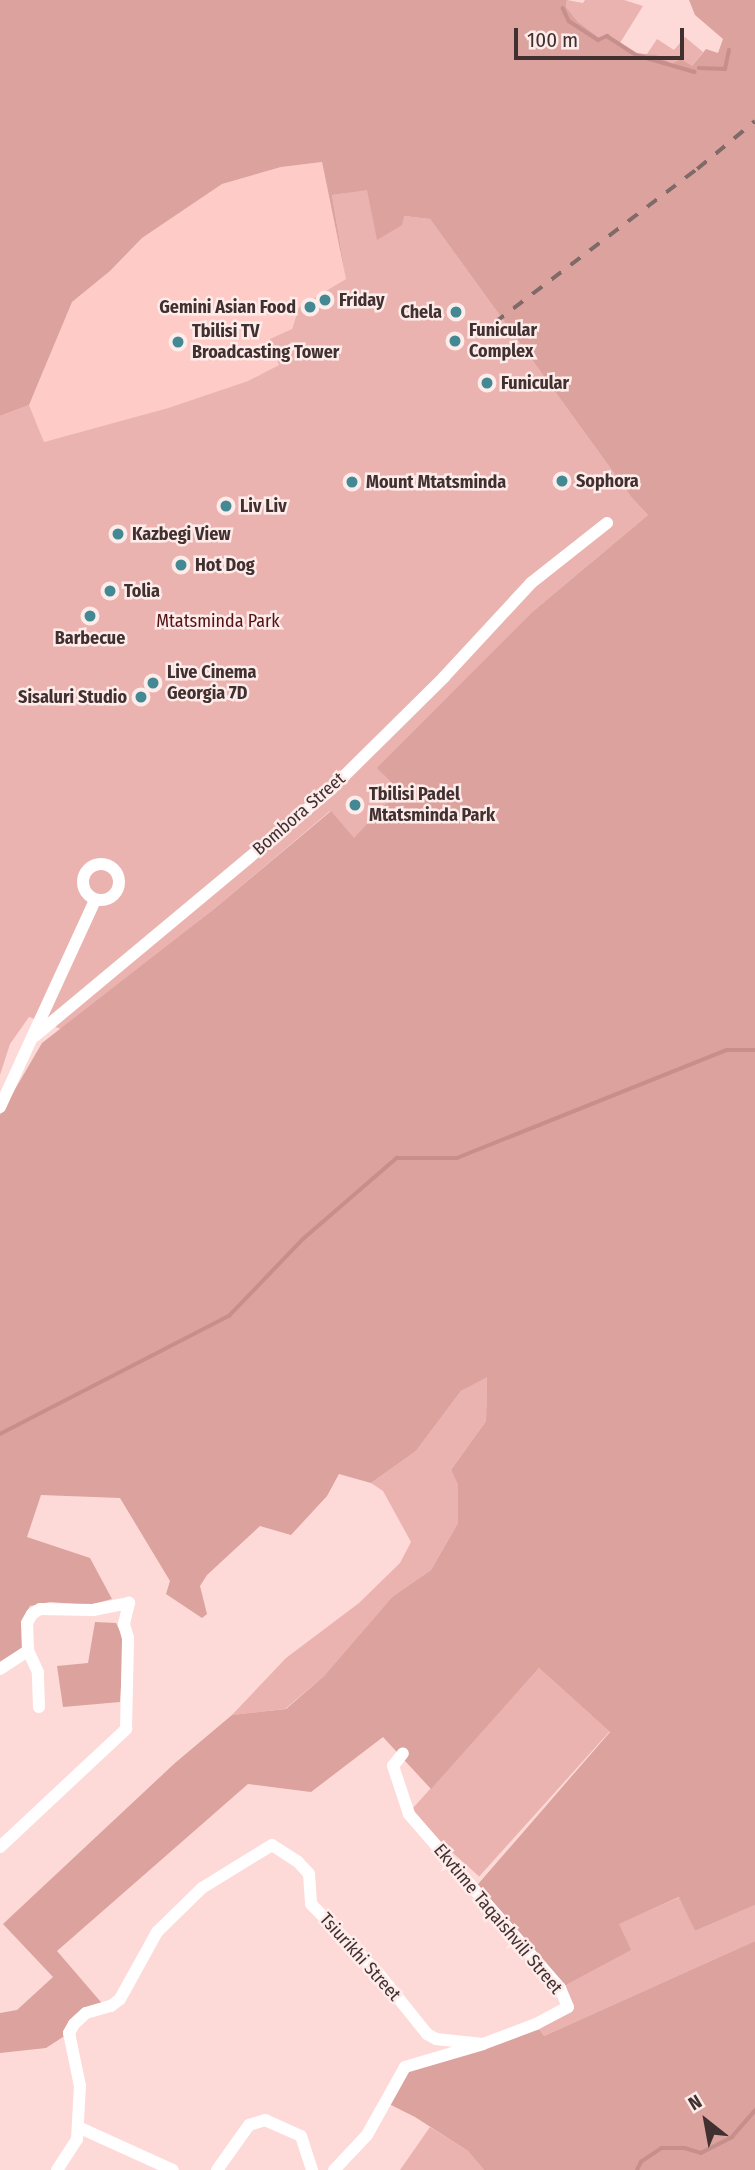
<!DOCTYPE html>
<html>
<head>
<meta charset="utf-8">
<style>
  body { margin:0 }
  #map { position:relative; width:755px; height:2170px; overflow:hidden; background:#fddad8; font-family:"Fira Sans Condensed",sans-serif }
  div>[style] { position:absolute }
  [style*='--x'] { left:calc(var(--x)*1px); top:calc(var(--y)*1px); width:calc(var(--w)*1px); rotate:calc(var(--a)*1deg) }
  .built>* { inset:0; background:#fecbc7 }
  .green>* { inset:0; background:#eab3af; transform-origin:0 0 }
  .forest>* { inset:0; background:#dba29e }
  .stream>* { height:3.5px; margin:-1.75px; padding:0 1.75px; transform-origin:1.75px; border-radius:1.75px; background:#c78f8c }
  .minor>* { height:12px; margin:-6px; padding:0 6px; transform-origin:6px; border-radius:6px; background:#fff }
  .minor>.ring { margin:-6px; padding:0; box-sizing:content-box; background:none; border:12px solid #fff; border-radius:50% }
  .rail>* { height:3.5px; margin-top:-1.75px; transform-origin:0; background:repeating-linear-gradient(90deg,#806a68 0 12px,transparent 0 24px) }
  .dots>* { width:19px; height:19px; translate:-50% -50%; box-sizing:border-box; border:4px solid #feeceb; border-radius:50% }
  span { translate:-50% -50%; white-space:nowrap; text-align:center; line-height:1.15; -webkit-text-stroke:5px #feeceb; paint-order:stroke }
  .poi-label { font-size:18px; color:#40302f; font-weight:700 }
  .left { translate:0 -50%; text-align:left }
  .right { translate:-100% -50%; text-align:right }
  .park-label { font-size:18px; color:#551215 }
  .street-label { font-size:18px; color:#40302f }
  .north { position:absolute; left:671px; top:2086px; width:70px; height:70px; -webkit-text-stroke:5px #feeceb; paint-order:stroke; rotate:329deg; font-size:19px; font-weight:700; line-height:28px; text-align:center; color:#40302f }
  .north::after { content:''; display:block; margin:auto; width:24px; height:32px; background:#40302f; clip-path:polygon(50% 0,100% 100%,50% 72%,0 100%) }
  .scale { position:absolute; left:514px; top:28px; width:170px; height:32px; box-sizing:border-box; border:4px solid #40302f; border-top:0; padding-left:9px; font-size:21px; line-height:24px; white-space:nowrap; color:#40302f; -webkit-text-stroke:5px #feeceb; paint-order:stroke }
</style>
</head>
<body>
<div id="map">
  <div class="built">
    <i style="clip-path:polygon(322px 162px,346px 279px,299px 307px,279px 365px,248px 381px,168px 408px,44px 442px,29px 405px,72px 302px,110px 271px,142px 238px,222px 184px,281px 167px)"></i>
  </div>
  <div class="green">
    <i style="clip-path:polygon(567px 0,583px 3px,585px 0,624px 0,643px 6px,620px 43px,607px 34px,599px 38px,581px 26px,566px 7px)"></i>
    <i style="clip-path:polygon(685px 37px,703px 52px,692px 66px,672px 64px,647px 54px,657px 39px,674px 50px)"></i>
    <i style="clip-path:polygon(367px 189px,404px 216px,430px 219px,632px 498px,648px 515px,531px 613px,378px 768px,399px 790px,354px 839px,330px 811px,214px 909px,61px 1029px,29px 1017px,10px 1044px,0 1075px,0 416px,29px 405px,44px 442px,168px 408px,248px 381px,279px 365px,270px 339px,292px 329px,299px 307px,346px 279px,332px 195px)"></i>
    <i style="clip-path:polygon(487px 1376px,486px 1421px,451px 1470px,458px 1485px,458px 1523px,431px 1570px,392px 1597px,324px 1676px,285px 1709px,232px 1715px,286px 1658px,359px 1603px,400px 1563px,411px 1542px,383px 1491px,371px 1483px,416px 1451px,461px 1391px)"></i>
    <i style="left:539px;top:1668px;width:95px;height:195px;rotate:42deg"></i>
    <i style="clip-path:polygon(680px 1897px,695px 1931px,755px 1905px,755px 1941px,544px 2036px,536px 2024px,568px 2007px,560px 1988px,618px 1924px)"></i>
    <i style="clip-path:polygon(430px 2127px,468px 2151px,484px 2170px,400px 2170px)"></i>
  </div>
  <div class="forest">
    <i style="clip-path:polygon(0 0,567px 0,566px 7px,578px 22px,599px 38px,607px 34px,635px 53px,656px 55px,672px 64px,681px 59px,692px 66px,706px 49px,718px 53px,723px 39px,695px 15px,689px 0,755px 0,755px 1905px,695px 1931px,679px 1897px,619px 1924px,631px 1950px,560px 1988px,473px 1890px,610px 1732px,539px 1668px,431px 1789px,383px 1737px,311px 1792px,248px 1784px,57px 1951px,106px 2008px,92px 2011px,69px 2033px,46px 2048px,0 2053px,0 2013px,17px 2010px,53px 1977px,3px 1924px,175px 1763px,232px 1715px,286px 1709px,324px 1676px,392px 1597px,431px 1570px,458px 1523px,458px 1485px,451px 1470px,486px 1421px,487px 1377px,461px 1391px,416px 1451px,371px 1483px,339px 1474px,327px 1496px,291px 1535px,260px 1526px,207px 1575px,200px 1586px,207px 1614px,202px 1618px,166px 1594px,170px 1581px,120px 1498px,41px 1495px,27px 1537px,90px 1558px,112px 1599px,89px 1605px,50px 1602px,30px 1606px,22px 1620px,23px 1647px,0 1663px,0 1115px,42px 1043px,214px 909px,331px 811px,354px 838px,399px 790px,377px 768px,531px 613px,648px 515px,632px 498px,430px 219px,404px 216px,402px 225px,377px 240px,367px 190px,332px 195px,346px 279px,322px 162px,281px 167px,222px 184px,142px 238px,110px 271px,72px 302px,29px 405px,0 416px)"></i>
    <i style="clip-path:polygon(95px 1622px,116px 1623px,124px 1640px,120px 1702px,63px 1707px,57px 1666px,88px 1663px)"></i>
    <i style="clip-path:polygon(755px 1941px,755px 2170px,484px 2170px,468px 2151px,415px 2117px,385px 2102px,399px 2075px,536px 2024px,544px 2036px)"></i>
  </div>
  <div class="stream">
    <i style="--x:563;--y:8;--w:14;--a:65"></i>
    <i style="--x:569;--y:21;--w:35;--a:33"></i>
    <i style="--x:598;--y:40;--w:10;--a:-24"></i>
    <i style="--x:607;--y:36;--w:35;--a:33"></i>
    <i style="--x:636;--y:55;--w:61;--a:16.1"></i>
    <i style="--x:699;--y:68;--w:26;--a:2"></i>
    <i style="--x:725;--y:69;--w:19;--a:-78"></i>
    <i style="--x:0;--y:1434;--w:258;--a:-27.3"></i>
    <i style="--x:229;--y:1316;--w:107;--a:-46.1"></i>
    <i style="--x:303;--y:1239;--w:124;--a:-40.8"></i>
    <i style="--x:397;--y:1158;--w:60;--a:0"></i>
    <i style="--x:457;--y:1158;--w:291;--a:-21.8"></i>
    <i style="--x:727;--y:1050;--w:28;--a:0"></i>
    <i style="--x:637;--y:2170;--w:9;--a:-63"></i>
    <i style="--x:641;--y:2162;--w:25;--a:-34"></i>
    <i style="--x:662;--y:2148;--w:23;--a:0"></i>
    <i style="--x:685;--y:2148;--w:17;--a:17"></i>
    <i style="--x:701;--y:2153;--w:35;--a:-27"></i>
    <i style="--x:732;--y:2137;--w:35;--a:-49"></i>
  </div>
  <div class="minor">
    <i class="ring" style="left:83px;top:864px;width:24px;height:24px"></i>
    <i style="--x:35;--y:1036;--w:386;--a:-39.8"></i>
    <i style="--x:331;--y:789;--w:159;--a:-44.7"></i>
    <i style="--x:444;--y:677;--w:128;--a:-47.2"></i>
    <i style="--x:531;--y:583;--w:97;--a:-38.3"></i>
    <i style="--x:0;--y:1107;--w:228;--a:-65.3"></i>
    <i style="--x:0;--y:1669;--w:33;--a:-33"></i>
    <i style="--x:39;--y:1707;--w:35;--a:-92"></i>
    <i style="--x:38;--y:1672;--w:23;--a:-115"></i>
    <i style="--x:28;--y:1651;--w:28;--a:-92"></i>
    <i style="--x:27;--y:1623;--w:10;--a:-61"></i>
    <i style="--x:32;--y:1614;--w:9;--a:-32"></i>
    <i style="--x:40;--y:1609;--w:53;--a:1.1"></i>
    <i style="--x:93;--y:1610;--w:37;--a:-11"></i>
    <i style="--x:0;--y:1847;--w:173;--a:-43.1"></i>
    <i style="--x:126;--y:1729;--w:91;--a:-88.7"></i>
    <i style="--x:128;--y:1638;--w:15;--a:-106"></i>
    <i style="--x:124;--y:1624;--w:22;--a:-77"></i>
    <i style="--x:78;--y:2127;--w:104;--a:24.4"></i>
    <i style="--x:57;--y:2170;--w:37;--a:-57"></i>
    <i style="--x:77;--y:2139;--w:53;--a:-86.8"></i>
    <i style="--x:80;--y:2086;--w:54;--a:-101.7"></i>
    <i style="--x:69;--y:2033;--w:10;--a:-61"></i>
    <i style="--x:74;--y:2024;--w:16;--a:-43"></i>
    <i style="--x:86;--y:2013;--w:26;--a:-16"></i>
    <i style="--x:111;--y:2006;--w:11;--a:-38"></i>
    <i style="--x:120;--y:1999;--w:77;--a:-61.1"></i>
    <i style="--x:157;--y:1932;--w:63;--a:-44.4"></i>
    <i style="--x:202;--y:1888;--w:82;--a:-31.6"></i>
    <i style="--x:272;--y:1845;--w:31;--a:33"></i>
    <i style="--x:298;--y:1862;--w:16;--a:47"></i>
    <i style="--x:309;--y:1874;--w:30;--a:86"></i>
    <i style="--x:311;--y:1904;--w:98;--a:45.8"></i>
    <i style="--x:379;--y:1974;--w:77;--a:51.3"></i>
    <i style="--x:427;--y:2034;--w:10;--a:29"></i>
    <i style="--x:436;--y:2039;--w:47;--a:6.1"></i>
    <i style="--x:217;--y:2170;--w:55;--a:-54.6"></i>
    <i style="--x:249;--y:2125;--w:17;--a:-17"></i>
    <i style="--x:265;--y:2120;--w:39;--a:24"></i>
    <i style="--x:301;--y:2136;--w:36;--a:72"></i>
    <i style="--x:334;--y:2170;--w:48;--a:-46.7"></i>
    <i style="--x:367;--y:2135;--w:78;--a:-60.8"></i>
    <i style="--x:405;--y:2067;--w:81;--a:-16.4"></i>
    <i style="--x:483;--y:2044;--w:57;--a:-20.7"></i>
    <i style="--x:536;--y:2024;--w:36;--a:-28"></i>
    <i style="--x:568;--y:2007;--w:21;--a:-113"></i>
    <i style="--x:560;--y:1988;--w:230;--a:-131"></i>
    <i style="--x:409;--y:1814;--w:51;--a:-108.4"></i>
    <i style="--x:393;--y:1766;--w:16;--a:-52"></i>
  </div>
  <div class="rail">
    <i style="--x:494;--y:323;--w:255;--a:-37.2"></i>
    <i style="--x:697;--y:169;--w:75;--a:-39.6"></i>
  </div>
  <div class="dots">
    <i style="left:325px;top:300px;background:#438993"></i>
    <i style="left:310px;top:307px;background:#438993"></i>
    <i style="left:456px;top:312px;background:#438993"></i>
    <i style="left:455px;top:341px;background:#438993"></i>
    <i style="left:178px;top:342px;background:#438993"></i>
    <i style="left:487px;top:383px;background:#438993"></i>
    <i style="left:562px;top:481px;background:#438993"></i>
    <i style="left:352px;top:482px;background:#438993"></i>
    <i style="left:226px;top:506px;background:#438993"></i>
    <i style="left:118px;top:534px;background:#438993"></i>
    <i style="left:181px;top:565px;background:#438993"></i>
    <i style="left:110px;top:591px;background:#438993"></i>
    <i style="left:90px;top:616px;background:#438993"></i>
    <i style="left:153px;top:683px;background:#438993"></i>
    <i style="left:141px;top:697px;background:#438993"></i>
    <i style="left:355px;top:805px;background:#438993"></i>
  </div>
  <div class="poi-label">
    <span class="left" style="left:339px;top:300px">Friday</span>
    <span class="right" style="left:296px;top:307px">Gemini Asian Food</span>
    <span class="right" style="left:442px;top:312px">Chela</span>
    <span class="left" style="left:469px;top:341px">Funicular<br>Complex</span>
    <span class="left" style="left:192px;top:342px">Tbilisi TV<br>Broadcasting Tower</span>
    <span class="left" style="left:501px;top:383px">Funicular</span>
    <span class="left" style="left:576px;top:481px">Sophora</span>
    <span class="left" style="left:366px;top:482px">Mount Mtatsminda</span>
    <span class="left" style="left:240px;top:506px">Liv Liv</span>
    <span class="left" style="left:132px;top:534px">Kazbegi View</span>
    <span class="left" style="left:195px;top:565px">Hot Dog</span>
    <span class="left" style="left:124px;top:591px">Tolia</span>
    <span style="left:90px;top:638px">Barbecue</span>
    <span class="left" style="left:167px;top:683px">Live Cinema<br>Georgia 7D</span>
    <span class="right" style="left:127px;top:697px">Sisaluri Studio</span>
    <span class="left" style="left:369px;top:805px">Tbilisi Padel<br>Mtatsminda Park</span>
  </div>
  <div class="park-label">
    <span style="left:218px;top:621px">Mtatsminda Park</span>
  </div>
  <div class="street-label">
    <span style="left:299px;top:814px;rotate:-41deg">Bombora Street</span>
    <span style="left:498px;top:1919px;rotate:50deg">Ekvtime Taqaishvili Street</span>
    <span style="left:360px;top:1957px;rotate:48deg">Tsiurikhi Street</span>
  </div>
  <div class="north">N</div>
  <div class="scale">100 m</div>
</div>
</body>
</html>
